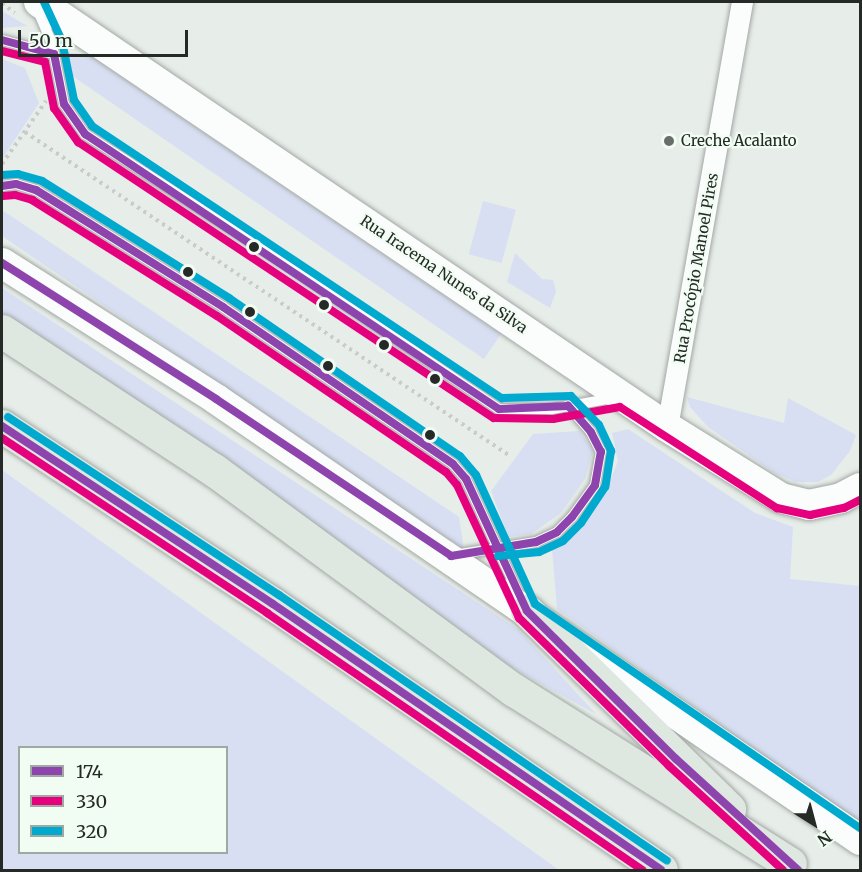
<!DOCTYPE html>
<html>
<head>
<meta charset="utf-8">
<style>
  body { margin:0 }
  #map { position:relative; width:862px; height:872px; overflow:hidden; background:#e7ede8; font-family:Merriweather,serif }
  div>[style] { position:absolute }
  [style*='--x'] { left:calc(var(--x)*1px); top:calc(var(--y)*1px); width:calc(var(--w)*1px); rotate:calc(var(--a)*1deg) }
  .green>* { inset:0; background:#d8dff3; transform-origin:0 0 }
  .path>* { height:4px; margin-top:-2px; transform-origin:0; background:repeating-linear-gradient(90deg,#cacccb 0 3px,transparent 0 7.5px) }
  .roads { filter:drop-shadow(0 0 2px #a3a8a4) drop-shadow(0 0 2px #a3a8a4) }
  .lane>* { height:10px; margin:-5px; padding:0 5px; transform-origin:5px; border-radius:5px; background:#fbfcfc }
  .street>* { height:21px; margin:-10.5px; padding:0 10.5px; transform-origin:10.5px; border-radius:10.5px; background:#fbfcfc }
  .secondary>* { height:30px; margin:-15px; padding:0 15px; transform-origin:15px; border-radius:15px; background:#fbfcfc }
  .primary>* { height:33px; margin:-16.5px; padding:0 16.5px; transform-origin:16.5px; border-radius:16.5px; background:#dfe7e1 }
  .bus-1>* { height:8px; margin:-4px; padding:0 4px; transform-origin:4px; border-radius:4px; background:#8e44ad }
  .bus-2>* { height:8px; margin:-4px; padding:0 4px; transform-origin:4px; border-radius:4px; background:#e5007d }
  .bus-3>* { height:8px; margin:-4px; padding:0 4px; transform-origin:4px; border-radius:4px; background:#00a9ce }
  .dots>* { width:16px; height:16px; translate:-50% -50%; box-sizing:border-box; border:3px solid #f1fdf3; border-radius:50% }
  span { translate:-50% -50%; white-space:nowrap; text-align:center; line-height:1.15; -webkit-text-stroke:4.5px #f1fdf3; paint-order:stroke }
  .poi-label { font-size:15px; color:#262a27 }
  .left { translate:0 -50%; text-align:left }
  .street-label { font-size:15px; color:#262a27 }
  .frame { position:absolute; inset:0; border:3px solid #262a27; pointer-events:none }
  .legend { position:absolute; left:18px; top:746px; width:210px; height:108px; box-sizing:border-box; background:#f1fdf3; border:2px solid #a0a9a1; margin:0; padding:8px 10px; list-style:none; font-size:18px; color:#262a27 }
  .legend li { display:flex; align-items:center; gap:12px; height:30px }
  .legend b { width:30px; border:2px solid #a0a9a1 }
  .north { position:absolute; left:784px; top:794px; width:60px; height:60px; -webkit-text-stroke:4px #f1fdf3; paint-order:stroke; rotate:144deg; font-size:16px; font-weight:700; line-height:24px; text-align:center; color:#262a27 }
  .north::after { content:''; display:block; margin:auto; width:21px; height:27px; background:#262a27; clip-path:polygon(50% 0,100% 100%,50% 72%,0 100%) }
  .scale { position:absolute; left:18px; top:30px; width:170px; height:27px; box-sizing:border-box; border:3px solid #262a27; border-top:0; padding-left:8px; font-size:18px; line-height:21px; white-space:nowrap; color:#262a27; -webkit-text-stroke:4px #f1fdf3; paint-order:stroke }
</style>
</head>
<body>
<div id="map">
  <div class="green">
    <i style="clip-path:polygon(2px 11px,27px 26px,2px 28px)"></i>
    <i style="clip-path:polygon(63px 52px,89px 55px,501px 334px,484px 359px,71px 75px)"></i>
    <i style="clip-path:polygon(2px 59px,25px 68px,39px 103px,2px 159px)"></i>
    <i style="left:483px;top:201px;width:34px;height:55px;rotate:15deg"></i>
    <i style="clip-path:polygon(2px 210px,459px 517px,464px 550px,2px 236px)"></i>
    <i style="clip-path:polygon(515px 253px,542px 279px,553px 280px,556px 292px,550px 308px,507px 282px)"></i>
    <i style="clip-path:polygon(2px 288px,519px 630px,596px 714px,462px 640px,2px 322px)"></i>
    <i style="clip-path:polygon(687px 397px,784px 423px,788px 398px,856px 435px,850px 451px,831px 475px,818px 482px,795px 482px,773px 472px,708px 427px,690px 407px)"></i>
    <i style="clip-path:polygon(628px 429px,755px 513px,793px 527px,790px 579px,860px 586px,860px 824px,557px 609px,552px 548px,571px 535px,606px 491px,618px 461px,612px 433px)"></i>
    <i style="clip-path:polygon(580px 431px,593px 451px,585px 479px,561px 513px,531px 534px,508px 537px,491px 491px,533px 434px)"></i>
    <i style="clip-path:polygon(evenodd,2px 470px,559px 870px,2px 870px,2px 470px,20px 748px,226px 748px,226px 852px,20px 852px,20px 748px)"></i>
  </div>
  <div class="path">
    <i style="--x:2;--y:3;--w:16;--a:38"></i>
    <i style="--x:25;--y:132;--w:583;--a:33.74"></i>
    <i style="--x:2;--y:164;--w:77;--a:-55.1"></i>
  </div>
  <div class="roads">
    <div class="lane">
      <i style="--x:39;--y:13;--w:34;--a:67"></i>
      <i style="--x:52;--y:44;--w:61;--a:78.7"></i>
      <i style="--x:64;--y:104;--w:37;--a:55"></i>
      <i style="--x:85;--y:134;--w:257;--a:32.9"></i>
      <i style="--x:301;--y:274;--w:240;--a:34.3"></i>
      <i style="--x:499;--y:409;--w:53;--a:0"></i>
      <i style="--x:552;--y:409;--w:63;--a:-10.1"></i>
      <i style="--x:2;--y:40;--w:54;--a:15.1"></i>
      <i style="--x:2;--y:186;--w:14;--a:-8"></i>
      <i style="--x:16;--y:184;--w:21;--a:17"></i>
      <i style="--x:36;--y:190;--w:221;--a:32"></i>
      <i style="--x:223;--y:307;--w:278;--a:34.3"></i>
      <i style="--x:453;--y:464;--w:20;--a:49"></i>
      <i style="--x:466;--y:479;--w:130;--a:65.4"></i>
      <i style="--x:454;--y:555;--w:83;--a:-9"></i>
      <i style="--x:536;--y:542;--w:23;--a:-25"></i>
      <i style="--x:557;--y:532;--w:21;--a:-45"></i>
      <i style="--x:572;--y:517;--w:39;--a:-54"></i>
      <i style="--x:595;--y:485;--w:34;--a:-80"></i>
      <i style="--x:601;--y:452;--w:22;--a:-117"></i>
      <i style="--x:591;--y:432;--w:35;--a:-131"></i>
    </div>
    <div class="street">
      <i style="--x:667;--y:427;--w:432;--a:-80"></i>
    </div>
    <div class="secondary">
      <i style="--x:39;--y:2;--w:758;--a:34.09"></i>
      <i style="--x:667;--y:427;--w:134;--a:31.9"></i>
      <i style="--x:781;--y:498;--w:29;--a:14"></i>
      <i style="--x:809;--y:505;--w:33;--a:-12"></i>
      <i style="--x:841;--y:498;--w:21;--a:-28"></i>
      <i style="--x:2;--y:263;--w:254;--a:32.4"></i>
      <i style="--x:216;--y:399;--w:781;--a:34.4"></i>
    </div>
    <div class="primary">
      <i style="--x:2;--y:331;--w:254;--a:33.3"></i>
      <i style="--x:214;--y:470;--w:372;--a:36.3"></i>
      <i style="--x:514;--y:690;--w:326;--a:32.2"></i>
      <i style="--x:2;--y:426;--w:324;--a:33.3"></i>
      <i style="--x:273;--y:604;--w:470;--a:34.4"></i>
      <i style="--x:527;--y:611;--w:283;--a:44.4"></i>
    </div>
  </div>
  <div class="bus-1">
    <i style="--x:2;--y:40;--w:54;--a:15.1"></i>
    <i style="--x:54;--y:54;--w:51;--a:78.7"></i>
    <i style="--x:64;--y:104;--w:37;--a:55"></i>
    <i style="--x:85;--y:134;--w:497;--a:33.6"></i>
    <i style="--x:499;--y:409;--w:69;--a:-2.5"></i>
    <i style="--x:2;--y:186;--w:14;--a:-8"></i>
    <i style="--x:16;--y:184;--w:21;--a:17"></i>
    <i style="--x:36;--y:190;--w:221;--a:32"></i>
    <i style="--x:223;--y:307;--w:278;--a:34.3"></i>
    <i style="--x:453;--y:464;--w:20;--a:49"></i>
    <i style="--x:466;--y:479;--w:145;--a:65.2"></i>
    <i style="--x:527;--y:611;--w:210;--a:44.8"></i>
    <i style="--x:676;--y:759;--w:165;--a:42.3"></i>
    <i style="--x:2;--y:263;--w:254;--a:32.4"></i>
    <i style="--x:216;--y:399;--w:283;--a:33.7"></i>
    <i style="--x:451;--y:556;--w:86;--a:-9.4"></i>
    <i style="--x:536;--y:542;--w:23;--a:-25"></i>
    <i style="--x:557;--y:532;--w:21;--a:-45"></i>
    <i style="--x:572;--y:517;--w:39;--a:-54"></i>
    <i style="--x:595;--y:485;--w:34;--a:-80"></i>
    <i style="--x:601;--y:452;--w:22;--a:-117"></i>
    <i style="--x:591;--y:432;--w:35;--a:-131"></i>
    <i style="--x:2;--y:426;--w:324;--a:33.3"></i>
    <i style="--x:273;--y:604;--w:470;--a:34.4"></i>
  </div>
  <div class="bus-2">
    <i style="--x:2;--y:51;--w:44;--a:14.3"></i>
    <i style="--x:45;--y:62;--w:47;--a:78.9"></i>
    <i style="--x:54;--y:108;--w:42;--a:54.8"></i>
    <i style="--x:78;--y:142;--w:499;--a:33.6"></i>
    <i style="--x:494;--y:418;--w:59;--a:1"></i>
    <i style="--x:553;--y:419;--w:68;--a:-10.2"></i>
    <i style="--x:620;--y:407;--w:187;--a:32.8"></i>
    <i style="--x:777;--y:508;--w:34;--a:12"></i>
    <i style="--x:810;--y:515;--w:35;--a:-12"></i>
    <i style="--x:844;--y:508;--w:18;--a:-27"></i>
    <i style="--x:3;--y:196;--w:12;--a:-5"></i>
    <i style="--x:15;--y:195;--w:18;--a:16"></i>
    <i style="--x:32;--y:200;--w:218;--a:32.1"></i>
    <i style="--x:217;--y:316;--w:277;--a:34.3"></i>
    <i style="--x:446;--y:472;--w:17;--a:50"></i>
    <i style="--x:457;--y:485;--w:147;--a:65"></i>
    <i style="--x:519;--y:618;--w:211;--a:44.6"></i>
    <i style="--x:669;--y:766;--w:154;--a:42.4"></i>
    <i style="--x:2;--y:438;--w:318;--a:33.4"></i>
    <i style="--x:267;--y:613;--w:455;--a:34.4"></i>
  </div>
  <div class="bus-3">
    <i style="--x:44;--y:2;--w:43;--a:65.2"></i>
    <i style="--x:62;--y:41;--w:60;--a:78.5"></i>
    <i style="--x:74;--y:100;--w:32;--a:55"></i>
    <i style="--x:92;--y:126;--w:492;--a:33.6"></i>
    <i style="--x:502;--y:398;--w:69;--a:-1.7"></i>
    <i style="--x:571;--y:396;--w:40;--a:46"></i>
    <i style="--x:599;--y:425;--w:29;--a:65"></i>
    <i style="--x:611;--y:451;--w:36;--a:99"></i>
    <i style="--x:605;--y:487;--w:43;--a:123.7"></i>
    <i style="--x:581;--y:523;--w:25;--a:135"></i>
    <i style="--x:563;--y:541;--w:26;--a:155"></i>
    <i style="--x:539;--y:552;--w:41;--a:174.4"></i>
    <i style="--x:2;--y:175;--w:16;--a:-4"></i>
    <i style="--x:18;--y:174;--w:25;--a:16"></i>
    <i style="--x:42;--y:181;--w:221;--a:32"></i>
    <i style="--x:229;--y:298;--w:280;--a:34.4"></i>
    <i style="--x:460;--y:456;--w:25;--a:50"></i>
    <i style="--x:476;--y:475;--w:142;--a:65.4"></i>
    <i style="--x:535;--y:604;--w:395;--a:34.6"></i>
    <i style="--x:8;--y:417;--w:324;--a:33.3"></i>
    <i style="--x:279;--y:595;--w:470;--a:34.4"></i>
  </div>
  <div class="dots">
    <i style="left:669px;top:141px;background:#6a6e6b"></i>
    <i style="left:254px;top:247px;background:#262a27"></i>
    <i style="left:188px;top:272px;background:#262a27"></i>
    <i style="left:324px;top:305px;background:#262a27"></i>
    <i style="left:250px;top:312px;background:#262a27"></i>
    <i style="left:384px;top:345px;background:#262a27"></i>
    <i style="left:328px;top:366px;background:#262a27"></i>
    <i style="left:435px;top:379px;background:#262a27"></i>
    <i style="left:430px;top:435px;background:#262a27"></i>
  </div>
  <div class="poi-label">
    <span class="left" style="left:681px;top:141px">Creche Acalanto</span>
  </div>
  <div class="street-label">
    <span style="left:696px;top:268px;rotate:-80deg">Rua Procópio Manoel Pires</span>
    <span style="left:444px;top:274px;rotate:34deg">Rua Iracema Nunes da Silva</span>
  </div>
  <div class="frame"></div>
  <ul class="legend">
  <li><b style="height:8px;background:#8e44ad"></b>174</li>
  <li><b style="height:8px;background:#e5007d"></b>330</li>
  <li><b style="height:8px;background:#00a9ce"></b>320</li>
  </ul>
  <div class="north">N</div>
  <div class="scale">50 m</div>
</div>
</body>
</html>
